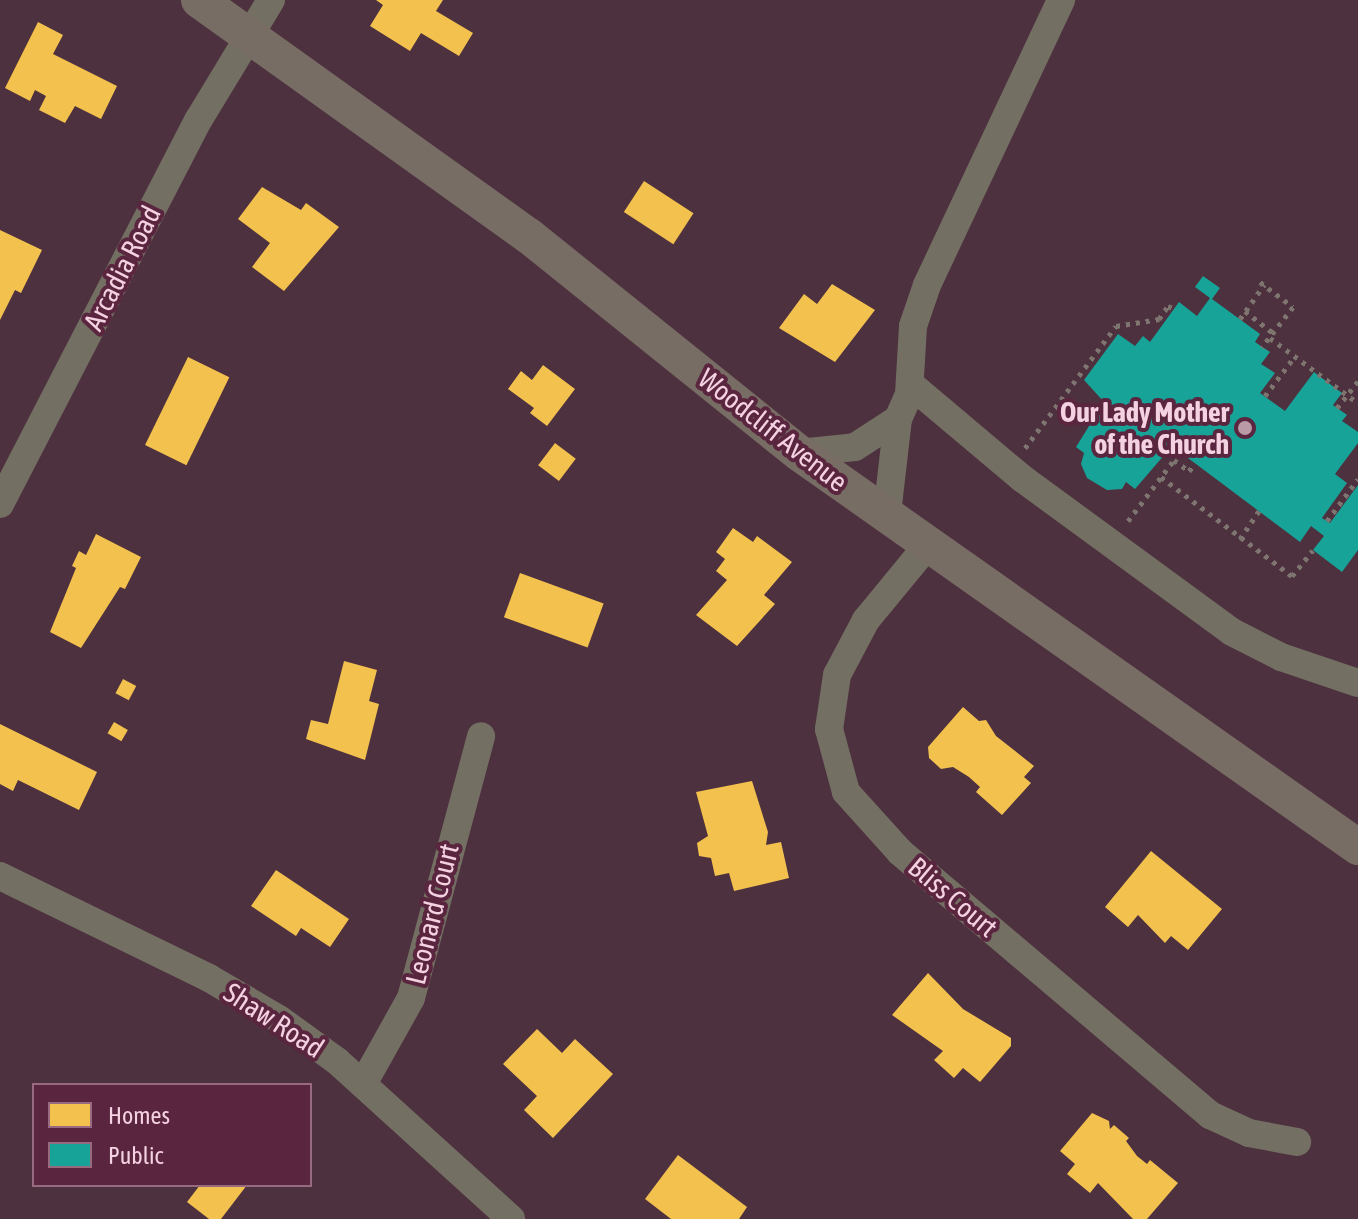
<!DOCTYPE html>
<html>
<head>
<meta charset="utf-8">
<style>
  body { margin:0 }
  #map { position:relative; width:1358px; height:1219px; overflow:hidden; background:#4e313f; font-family:"Asap Condensed",sans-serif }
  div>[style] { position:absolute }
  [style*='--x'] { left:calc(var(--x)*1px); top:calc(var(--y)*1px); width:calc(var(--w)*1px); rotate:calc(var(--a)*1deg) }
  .homes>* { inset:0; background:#f2c14e; transform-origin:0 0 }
  .public>* { inset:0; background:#17a398 }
  .path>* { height:5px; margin-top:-2.5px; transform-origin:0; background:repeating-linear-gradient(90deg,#7e7570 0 4px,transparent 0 10px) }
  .minor>* { height:28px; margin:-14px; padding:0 14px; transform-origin:14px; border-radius:14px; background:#737063 }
  .major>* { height:36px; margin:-18px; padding:0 18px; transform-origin:18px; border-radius:18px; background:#786d64 }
  .dots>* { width:22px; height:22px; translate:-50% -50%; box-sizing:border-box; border:4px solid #5a253f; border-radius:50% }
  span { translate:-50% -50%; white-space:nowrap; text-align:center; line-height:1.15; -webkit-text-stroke:8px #5a253f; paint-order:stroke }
  .street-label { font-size:28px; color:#f5d2e1 }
  .poi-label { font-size:28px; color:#f5d2e1; font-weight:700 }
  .right { translate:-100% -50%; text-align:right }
  .legend { position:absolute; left:32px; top:1083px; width:280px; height:104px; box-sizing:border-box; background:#5a253f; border:2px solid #986a80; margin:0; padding:10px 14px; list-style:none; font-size:24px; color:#f5d2e1 }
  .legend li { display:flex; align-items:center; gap:16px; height:40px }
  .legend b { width:40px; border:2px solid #986a80 }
</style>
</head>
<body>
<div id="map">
  <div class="homes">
    <i style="clip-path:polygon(376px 0,443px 0,436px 11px,473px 33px,459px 56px,421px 33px,410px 51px,370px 26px,383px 5px)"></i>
    <i style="clip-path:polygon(38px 22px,63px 35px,53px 54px,117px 86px,101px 119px,75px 106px,65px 123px,39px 110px,46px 96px,35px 90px,30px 101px,5px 88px)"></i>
    <i style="left:644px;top:181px;width:59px;height:37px;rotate:33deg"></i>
    <i style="clip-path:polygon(262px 187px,301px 210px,306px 203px,339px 227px,284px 291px,252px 267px,270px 243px,238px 219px)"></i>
    <i style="clip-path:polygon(0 230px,42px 250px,21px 293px,15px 290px,0 320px)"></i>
    <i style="clip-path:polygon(832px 284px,875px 310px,835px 362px,779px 328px,804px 294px,817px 304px)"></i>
    <i style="left:188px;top:357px;width:46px;height:98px;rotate:26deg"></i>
    <i style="clip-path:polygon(543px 365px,575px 389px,547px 426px,530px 413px,534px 408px,508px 389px,521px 371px,532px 380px)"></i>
    <i style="left:555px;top:443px;width:26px;height:28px;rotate:37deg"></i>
    <i style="clip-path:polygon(733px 528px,753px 542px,757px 536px,792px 562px,764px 595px,775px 604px,737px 646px,696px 615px,727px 580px,716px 571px,725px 559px,716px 552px)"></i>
    <i style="clip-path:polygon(96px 534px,141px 557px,125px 589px,120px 587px,81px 648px,50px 632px,76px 568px,72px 566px,79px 551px,86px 555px)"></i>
    <i style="left:520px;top:573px;width:89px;height:47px;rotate:20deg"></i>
    <i style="clip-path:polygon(344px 661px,377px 670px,369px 701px,379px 704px,365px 760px,306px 739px,311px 720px,328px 724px)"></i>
    <i style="left:123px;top:679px;width:15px;height:16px;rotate:28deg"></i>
    <i style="clip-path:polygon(963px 707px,979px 721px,986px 720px,996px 736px,1034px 766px,1024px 777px,1031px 783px,1002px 815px,976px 792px,980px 787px,969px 777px,953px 767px,941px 769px,929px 758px,928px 747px)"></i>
    <i style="left:114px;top:722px;width:16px;height:13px;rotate:30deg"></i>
    <i style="clip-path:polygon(0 724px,97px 772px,79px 810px,18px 780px,13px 791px,0 784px)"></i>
    <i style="clip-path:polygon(752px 781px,768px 832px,766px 845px,781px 842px,789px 878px,734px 891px,729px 873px,715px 876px,711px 858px,699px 856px,697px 843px,708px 836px,696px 792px)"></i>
    <i style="clip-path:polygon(1151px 851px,1222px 909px,1188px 950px,1171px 936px,1165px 943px,1138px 915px,1128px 927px,1105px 907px)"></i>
    <i style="clip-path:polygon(276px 870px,349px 919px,330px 947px,301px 928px,296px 936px,251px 906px)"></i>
    <i style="clip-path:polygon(928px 973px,963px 1009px,1011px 1038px,1011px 1046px,980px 1082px,963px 1068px,954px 1078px,934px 1060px,943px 1051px,892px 1015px)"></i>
    <i style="clip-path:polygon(537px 1029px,562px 1053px,575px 1039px,613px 1074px,553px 1138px,524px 1110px,537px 1096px,503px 1064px)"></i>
    <i style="clip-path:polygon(1092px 1113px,1109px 1121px,1110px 1129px,1114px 1125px,1129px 1138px,1126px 1141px,1137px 1156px,1147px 1164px,1150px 1160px,1178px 1183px,1147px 1219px,1133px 1219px,1098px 1183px,1090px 1193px,1067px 1174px,1075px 1164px,1060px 1151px)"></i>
    <i style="clip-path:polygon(678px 1155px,747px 1207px,739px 1219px,671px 1219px,645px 1199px)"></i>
    <i style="clip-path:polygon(200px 1185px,247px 1185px,221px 1219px,209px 1219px,187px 1202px)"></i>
  </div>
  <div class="public">
    <i style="clip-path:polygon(1203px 276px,1220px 288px,1212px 299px,1260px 334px,1255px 342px,1270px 352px,1261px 364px,1275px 373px,1260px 393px,1285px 411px,1314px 372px,1342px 393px,1333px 405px,1347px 415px,1342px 421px,1358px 432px,1358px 443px,1335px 474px,1347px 483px,1322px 518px,1330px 523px,1358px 485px,1358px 550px,1342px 572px,1313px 550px,1324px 536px,1311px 526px,1300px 542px,1172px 446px,1135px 489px,1126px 482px,1122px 489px,1107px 490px,1087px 478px,1081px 464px,1084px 453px,1076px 447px,1104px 402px,1084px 380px,1118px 334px,1135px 346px,1143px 336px,1150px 342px,1179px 302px,1197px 316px,1210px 298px,1195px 287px)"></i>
  </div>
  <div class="path">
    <i style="--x:1260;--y:282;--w:41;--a:37.1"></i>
    <i style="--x:1293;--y:307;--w:51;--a:127.8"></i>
    <i style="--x:1245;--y:311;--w:36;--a:38"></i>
    <i style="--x:1240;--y:319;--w:42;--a:-54.8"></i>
    <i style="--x:1270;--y:338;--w:109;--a:36.5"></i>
    <i style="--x:1265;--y:396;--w:50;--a:-53.1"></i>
    <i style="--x:1337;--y:408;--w:34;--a:-52"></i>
    <i style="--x:1025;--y:448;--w:152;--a:-53.3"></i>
    <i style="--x:1116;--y:326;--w:44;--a:-9.2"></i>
    <i style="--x:1159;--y:319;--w:16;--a:-55"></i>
    <i style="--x:1168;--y:306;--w:8;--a:23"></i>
    <i style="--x:1161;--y:477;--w:164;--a:37.1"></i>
    <i style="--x:1292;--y:576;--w:33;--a:-51"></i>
    <i style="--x:1128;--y:521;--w:76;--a:-53"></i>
    <i style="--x:1174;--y:460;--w:19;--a:36"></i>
    <i style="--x:1189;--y:471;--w:9;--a:-49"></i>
    <i style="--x:1327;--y:521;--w:52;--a:-53.6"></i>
    <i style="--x:1240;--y:539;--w:34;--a:-56"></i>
  </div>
  <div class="minor">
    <i style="--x:910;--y:384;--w:148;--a:40.1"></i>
    <i style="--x:1023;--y:479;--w:259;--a:36.2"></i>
    <i style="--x:1232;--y:632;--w:55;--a:27"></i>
    <i style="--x:1281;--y:657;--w:81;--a:18.7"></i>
    <i style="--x:799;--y:453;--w:56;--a:-6.1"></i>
    <i style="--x:855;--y:447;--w:51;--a:-33.1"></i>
    <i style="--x:0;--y:504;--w:433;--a:-62.7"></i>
    <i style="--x:199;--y:119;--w:139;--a:-58.8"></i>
    <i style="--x:892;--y:521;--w:16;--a:-104"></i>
    <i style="--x:888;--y:505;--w:87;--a:-83.4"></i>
    <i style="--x:898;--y:419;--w:27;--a:-66"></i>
    <i style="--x:909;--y:394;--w:68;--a:-86.6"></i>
    <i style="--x:913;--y:326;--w:43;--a:-71.1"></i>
    <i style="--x:927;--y:285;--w:315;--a:-64.8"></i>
    <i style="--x:927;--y:546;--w:96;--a:129.5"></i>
    <i style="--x:866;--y:620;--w:62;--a:117.8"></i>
    <i style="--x:837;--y:675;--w:55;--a:98.4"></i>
    <i style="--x:829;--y:729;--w:65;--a:74.9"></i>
    <i style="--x:846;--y:792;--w:81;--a:48"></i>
    <i style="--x:900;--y:852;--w:407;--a:40.3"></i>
    <i style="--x:1210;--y:1115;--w:43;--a:24.8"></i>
    <i style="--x:1249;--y:1133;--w:49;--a:10.6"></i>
    <i style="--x:0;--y:876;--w:233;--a:26"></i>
    <i style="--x:209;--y:978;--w:81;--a:30.4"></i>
    <i style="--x:279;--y:1019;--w:72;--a:35.9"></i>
    <i style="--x:337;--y:1061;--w:235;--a:42.2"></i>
    <i style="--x:363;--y:1084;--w:98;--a:-60.8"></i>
    <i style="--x:411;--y:998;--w:271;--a:-75"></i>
  </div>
  <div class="major">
    <i style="--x:199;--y:0;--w:406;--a:35.6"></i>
    <i style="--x:529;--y:236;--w:346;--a:38.8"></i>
    <i style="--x:799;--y:453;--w:684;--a:35.18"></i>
  </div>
  <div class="dots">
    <i style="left:1245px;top:428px;background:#bb9aa8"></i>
  </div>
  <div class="street-label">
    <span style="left:122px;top:268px;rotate:-63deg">Arcadia Road</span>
    <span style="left:773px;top:430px;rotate:38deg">Woodcliff Avenue</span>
    <span style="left:953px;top:897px;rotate:40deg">Bliss Court</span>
    <span style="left:432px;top:914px;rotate:-76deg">Leonard Court</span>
    <span style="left:274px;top:1020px;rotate:33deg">Shaw Road</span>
  </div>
  <div class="poi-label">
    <span class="right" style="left:1229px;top:428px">Our Lady Mother<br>of the Church</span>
  </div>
  <ul class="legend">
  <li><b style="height:22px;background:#f2c14e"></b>Homes</li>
  <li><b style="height:22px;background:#17a398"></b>Public</li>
  </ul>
</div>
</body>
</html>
